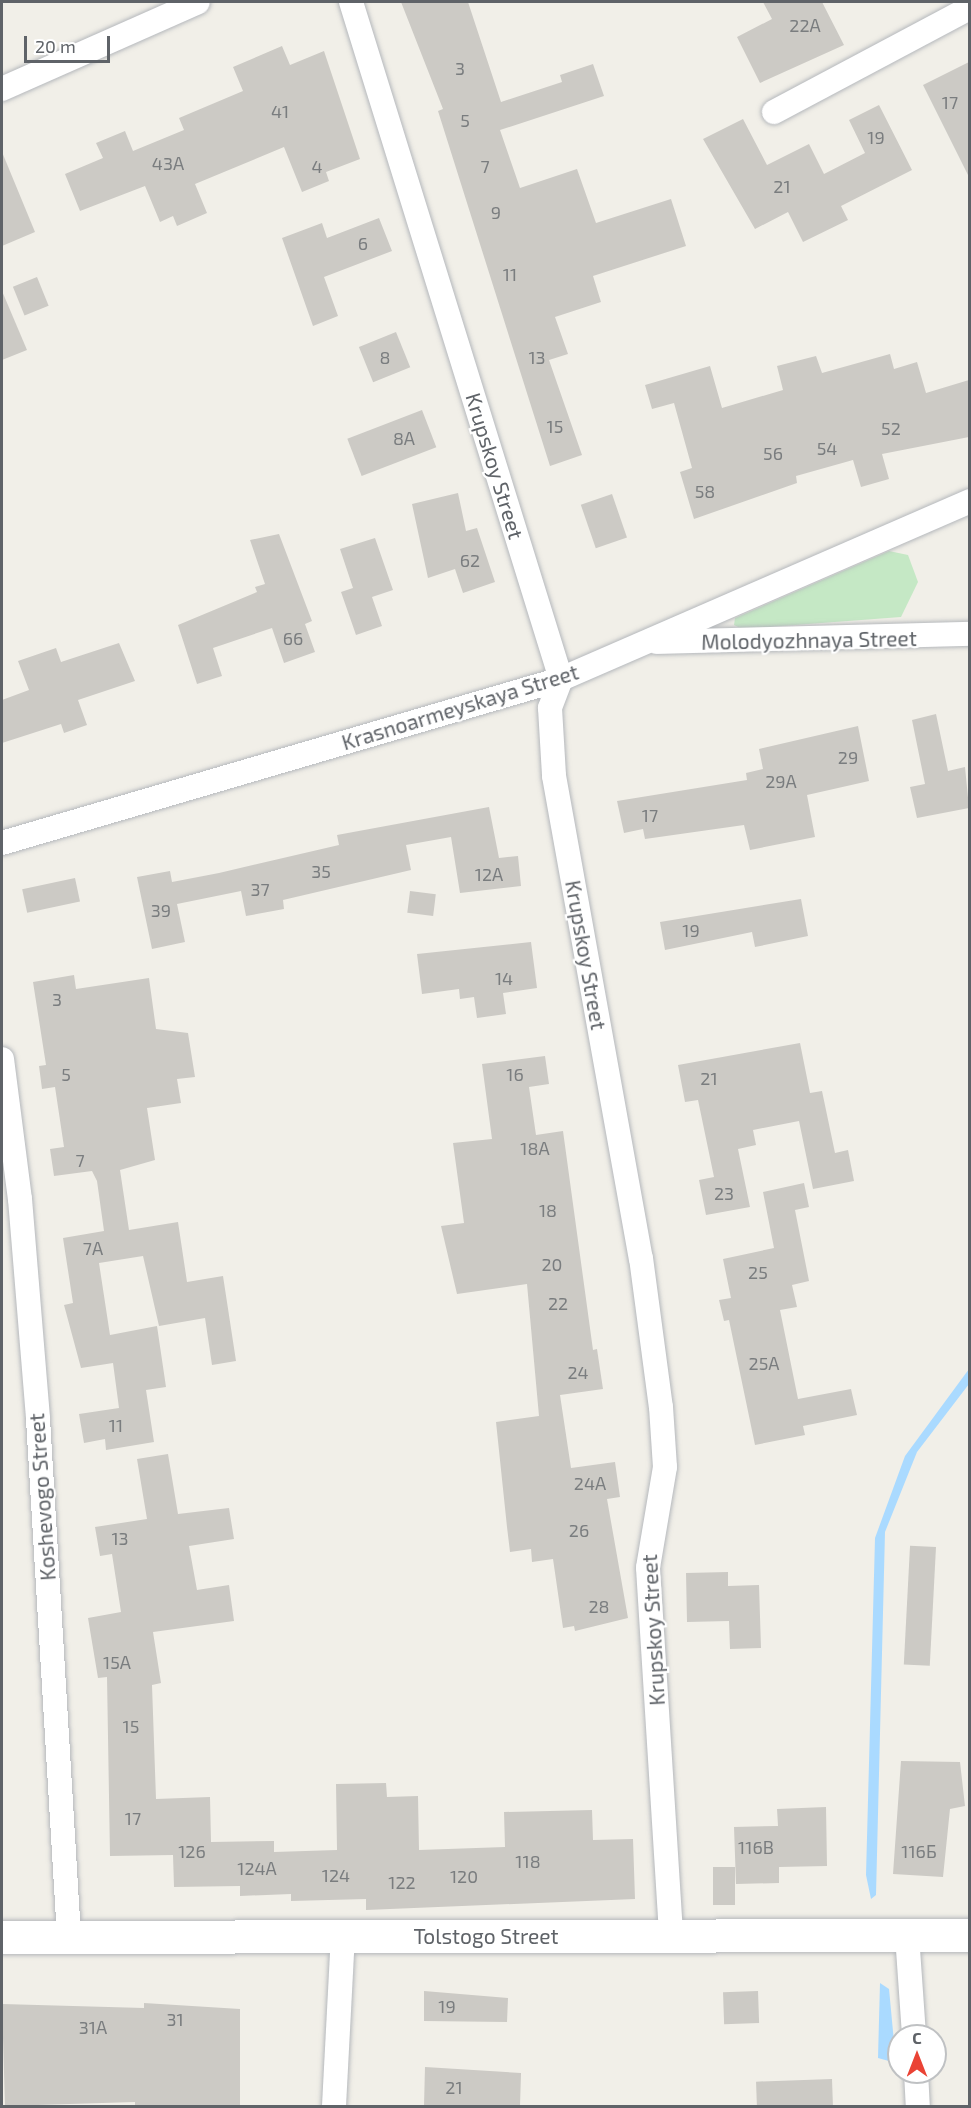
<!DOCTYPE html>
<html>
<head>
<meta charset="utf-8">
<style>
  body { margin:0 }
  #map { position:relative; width:971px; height:2108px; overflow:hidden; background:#f1efe8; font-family:"Exo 2",sans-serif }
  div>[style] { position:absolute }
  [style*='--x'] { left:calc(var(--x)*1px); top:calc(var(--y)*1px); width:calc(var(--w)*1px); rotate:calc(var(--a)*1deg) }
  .green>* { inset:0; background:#c5e8c5 }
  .water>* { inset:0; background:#aadaff }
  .building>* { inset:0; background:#cccac5; transform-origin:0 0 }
  .roads { filter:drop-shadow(0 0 2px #b5b8bc) drop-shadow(0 0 2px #b5b8bc) }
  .minor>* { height:24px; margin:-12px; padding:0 12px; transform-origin:12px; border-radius:12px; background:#fff }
  .secondary>* { height:33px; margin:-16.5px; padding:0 16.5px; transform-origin:16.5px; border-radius:16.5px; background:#fff }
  span { translate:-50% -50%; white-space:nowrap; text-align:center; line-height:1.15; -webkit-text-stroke:4.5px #fff; paint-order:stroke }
  .number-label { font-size:18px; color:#7a7d7f }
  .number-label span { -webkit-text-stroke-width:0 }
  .street-label { font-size:21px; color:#5f6368 }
  .frame { position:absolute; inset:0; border:3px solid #5f6368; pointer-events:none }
  .north { position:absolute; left:887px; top:2024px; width:60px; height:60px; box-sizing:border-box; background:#fff; border:2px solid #bfc1c3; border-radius:50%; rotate:0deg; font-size:16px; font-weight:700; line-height:24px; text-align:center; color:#5f6368 }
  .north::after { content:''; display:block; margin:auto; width:21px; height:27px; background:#ea4335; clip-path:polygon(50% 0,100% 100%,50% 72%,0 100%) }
  .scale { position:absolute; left:24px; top:36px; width:86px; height:27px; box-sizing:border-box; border:3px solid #5f6368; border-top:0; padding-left:8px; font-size:18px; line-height:21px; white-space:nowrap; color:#5f6368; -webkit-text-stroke:4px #fff; paint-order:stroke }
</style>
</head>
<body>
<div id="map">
  <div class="green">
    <i style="clip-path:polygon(889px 551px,908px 555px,918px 582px,901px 617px,742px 629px,734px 625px,735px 618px)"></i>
  </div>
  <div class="water">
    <i style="clip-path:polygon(969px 1369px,969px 1384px,917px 1452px,885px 1532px,876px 1895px,871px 1899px,866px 1875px,875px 1538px,905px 1456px)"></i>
    <i style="clip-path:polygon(880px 1983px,889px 1989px,896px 2063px,878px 2058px)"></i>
  </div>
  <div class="building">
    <i style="clip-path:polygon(401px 2px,468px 2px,501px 102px,562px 82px,560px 75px,593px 64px,604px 96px,500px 130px,520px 188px,577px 169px,596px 223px,671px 199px,686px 246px,593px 276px,601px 302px,555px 317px,568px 354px,549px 360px,582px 455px,550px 466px,438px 111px,443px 109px)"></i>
    <i style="clip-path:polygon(763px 2px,822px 2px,844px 45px,760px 83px,737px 37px,772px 19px)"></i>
    <i style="clip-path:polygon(282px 46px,290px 65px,324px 51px,360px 159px,326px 172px,329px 181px,302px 192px,284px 147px,195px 184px,207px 213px,177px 226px,173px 216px,160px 222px,145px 186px,80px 211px,65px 174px,103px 158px,96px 143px,125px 131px,133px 151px,184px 130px,179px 118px,243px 91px,233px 67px)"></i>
    <i style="clip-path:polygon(969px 62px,969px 177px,923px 85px)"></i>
    <i style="clip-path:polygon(879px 105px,912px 170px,841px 206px,848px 220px,803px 242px,788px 212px,755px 229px,703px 139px,743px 119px,767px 165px,809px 144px,824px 174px,865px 153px,849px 120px)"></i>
    <i style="clip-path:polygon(2px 152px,35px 232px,2px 246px)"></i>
    <i style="clip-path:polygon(379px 218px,392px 251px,324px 277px,338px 316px,313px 326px,282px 238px,322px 223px,327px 238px)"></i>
    <i style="left:37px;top:277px;width:31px;height:26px;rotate:68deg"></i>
    <i style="clip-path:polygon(2px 291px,27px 350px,2px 360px)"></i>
    <i style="left:396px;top:332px;width:38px;height:40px;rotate:68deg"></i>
    <i style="clip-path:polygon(890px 354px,894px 369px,917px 362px,926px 393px,969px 380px,969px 437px,882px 454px,889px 479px,861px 487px,853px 460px,796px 476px,797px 483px,694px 519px,680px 472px,692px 468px,674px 403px,652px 409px,645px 385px,710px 366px,722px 408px,783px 390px,777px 366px,816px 356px,822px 373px)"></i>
    <i style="left:422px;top:410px;width:40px;height:80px;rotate:69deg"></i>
    <i style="clip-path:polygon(458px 493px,466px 531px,477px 528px,495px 582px,463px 593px,455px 569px,428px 578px,412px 504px)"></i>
    <i style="left:612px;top:494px;width:46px;height:33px;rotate:71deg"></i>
    <i style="clip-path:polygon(279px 534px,312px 621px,305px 624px,315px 652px,284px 663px,272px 628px,213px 648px,222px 676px,197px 684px,178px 625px,257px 592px,255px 587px,265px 584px,250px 540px)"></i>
    <i style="clip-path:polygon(375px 538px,393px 590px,372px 597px,382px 626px,356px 635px,341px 592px,353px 588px,340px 549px)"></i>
    <i style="clip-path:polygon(119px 643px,135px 681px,78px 700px,87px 725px,64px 733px,61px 724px,2px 743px,2px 700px,29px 690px,18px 661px,56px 648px,61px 662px)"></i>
    <i style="clip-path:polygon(936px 714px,948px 771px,965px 767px,969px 808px,917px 818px,910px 787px,925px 784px,912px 720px)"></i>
    <i style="clip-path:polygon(858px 726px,869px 781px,807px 795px,815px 837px,750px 850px,744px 825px,645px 839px,643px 829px,624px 833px,617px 801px,747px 780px,746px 773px,763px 769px,759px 749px)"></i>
    <i style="clip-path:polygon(489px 807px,499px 858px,518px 856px,521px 886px,460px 893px,451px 837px,406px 845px,411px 870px,283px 900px,284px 909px,246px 916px,241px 891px,177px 904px,185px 942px,152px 949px,137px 877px,170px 871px,172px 882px,219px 873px,339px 845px,337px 835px)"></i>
    <i style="left:75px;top:878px;width:24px;height:54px;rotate:78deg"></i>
    <i style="left:410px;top:891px;width:26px;height:22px;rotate:7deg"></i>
    <i style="clip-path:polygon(801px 899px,808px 936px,755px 947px,752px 932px,665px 950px,660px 922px)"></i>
    <i style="clip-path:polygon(531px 942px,537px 988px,503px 993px,506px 1014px,477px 1018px,474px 997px,460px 999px,459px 989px,422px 994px,417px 954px)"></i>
    <i style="clip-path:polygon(74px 975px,76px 989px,149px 978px,156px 1029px,188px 1033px,195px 1077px,177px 1079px,181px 1103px,147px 1108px,155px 1160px,120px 1170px,129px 1230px,178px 1222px,187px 1282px,223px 1276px,236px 1361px,212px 1365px,205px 1318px,159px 1326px,143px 1256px,99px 1263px,110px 1335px,157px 1326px,166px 1387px,146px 1390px,154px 1442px,106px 1450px,105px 1439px,84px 1443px,79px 1414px,119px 1408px,113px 1363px,81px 1368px,64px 1305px,73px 1303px,63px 1238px,104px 1231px,97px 1181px,92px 1171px,54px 1176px,50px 1149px,64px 1147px,55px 1087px,42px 1089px,39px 1066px,46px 1065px,33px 982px)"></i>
    <i style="clip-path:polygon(800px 1043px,810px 1093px,822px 1091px,835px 1153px,848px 1150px,854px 1181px,813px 1189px,799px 1121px,753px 1130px,756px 1145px,738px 1149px,750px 1207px,706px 1215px,699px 1180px,714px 1177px,698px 1100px,685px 1102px,678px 1065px)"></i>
    <i style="clip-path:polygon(545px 1056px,549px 1084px,529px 1087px,536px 1135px,563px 1131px,593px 1350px,597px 1349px,603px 1389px,560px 1395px,571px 1468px,615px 1462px,620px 1497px,607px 1499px,628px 1618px,575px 1631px,574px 1626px,563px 1628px,553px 1559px,532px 1562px,531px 1549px,510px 1552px,507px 1527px,496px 1422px,539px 1416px,527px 1284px,457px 1294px,441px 1226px,464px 1223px,453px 1143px,492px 1139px,482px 1064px)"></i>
    <i style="clip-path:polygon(804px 1183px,809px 1207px,795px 1210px,809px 1281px,792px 1285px,797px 1307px,780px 1310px,798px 1399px,851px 1389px,857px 1415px,803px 1426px,805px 1435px,755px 1445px,729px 1320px,724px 1321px,719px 1300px,731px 1298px,723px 1259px,774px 1248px,763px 1192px)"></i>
    <i style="clip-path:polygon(168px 1454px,178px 1514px,229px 1508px,234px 1539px,189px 1546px,197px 1590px,229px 1585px,234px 1621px,153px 1632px,161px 1683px,152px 1685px,156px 1799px,210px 1797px,211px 1842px,274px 1841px,274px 1852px,337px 1850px,336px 1784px,386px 1783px,387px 1797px,418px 1796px,419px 1850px,505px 1847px,504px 1812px,592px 1810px,593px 1840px,633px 1839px,635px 1899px,366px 1910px,366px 1899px,291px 1901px,291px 1894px,240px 1896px,240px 1886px,174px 1887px,173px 1855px,110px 1856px,107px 1677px,98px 1678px,88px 1618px,121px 1612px,112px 1554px,100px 1556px,95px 1527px,147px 1519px,137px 1459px)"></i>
    <i style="left:936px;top:1547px;width:119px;height:26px;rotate:93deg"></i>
    <i style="clip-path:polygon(728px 1572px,728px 1586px,759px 1585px,761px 1648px,730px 1649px,729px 1621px,687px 1622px,686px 1573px)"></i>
    <i style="clip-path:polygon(901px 1761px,960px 1762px,965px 1806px,950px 1809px,943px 1877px,893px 1874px)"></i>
    <i style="clip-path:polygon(826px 1807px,827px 1866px,779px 1867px,779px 1883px,736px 1884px,734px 1827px,778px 1826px,777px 1809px)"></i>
    <i style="left:713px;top:1867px;width:22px;height:38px"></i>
    <i style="clip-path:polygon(424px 1991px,508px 1998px,507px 2022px,424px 2021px)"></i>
    <i style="left:758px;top:1991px;width:32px;height:35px;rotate:88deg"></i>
    <i style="clip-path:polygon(144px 2003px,240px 2009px,240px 2106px,135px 2106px,135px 2102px,5px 2106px,2px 2004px,144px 2008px)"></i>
    <i style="clip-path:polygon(425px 2067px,521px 2073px,520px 2106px,424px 2106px)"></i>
    <i style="left:832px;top:2079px;width:27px;height:76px;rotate:88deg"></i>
  </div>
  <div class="roads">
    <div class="minor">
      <i style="--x:351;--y:2;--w:709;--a:72.77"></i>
      <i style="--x:561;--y:679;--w:31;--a:111"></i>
      <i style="--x:550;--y:708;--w:68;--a:86.6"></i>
      <i style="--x:554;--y:776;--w:490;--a:79.8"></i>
      <i style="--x:641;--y:1258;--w:150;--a:82.4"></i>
      <i style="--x:661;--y:1407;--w:60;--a:86.2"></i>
      <i style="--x:665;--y:1467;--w:102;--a:99.6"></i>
      <i style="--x:648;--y:1568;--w:369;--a:86.4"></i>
      <i style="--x:2;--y:89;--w:214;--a:-23.9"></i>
      <i style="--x:774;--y:112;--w:222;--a:-28"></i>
      <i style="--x:657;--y:642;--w:313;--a:-1.5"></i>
      <i style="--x:2;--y:843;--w:583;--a:-16.35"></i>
      <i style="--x:561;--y:679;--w:446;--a:-23.5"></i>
      <i style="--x:2;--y:1059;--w:141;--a:82.7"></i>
      <i style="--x:20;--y:1199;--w:221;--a:85.3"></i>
      <i style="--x:38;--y:1419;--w:518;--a:86.57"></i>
      <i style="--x:907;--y:1935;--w:101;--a:86"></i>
      <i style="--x:916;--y:2072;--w:34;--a:87"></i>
      <i style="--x:334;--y:2106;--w:170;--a:-87"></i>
    </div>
    <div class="secondary">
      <i style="--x:2;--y:1937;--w:968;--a:-0.12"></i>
    </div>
  </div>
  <div class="number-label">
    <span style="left:805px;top:25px">22А</span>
    <span style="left:460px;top:68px">3</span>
    <span style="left:950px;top:102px">17</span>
    <span style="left:280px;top:111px">41</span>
    <span style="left:465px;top:120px">5</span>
    <span style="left:876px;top:137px">19</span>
    <span style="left:168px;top:163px">43А</span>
    <span style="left:317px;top:166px">4</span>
    <span style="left:485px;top:166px">7</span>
    <span style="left:782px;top:186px">21</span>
    <span style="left:496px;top:212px">9</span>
    <span style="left:363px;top:243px">6</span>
    <span style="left:510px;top:274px">11</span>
    <span style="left:385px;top:357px">8</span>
    <span style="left:537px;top:357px">13</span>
    <span style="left:555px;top:426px">15</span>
    <span style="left:891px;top:428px">52</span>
    <span style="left:404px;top:438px">8А</span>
    <span style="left:827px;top:448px">54</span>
    <span style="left:773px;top:453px">56</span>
    <span style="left:705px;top:491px">58</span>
    <span style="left:470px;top:560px">62</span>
    <span style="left:293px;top:638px">66</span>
    <span style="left:848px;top:757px">29</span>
    <span style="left:781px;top:781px">29А</span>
    <span style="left:650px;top:815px">17</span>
    <span style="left:321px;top:871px">35</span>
    <span style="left:489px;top:874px">12А</span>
    <span style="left:260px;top:889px">37</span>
    <span style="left:161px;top:910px">39</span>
    <span style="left:691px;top:930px">19</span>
    <span style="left:504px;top:978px">14</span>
    <span style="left:57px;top:999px">3</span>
    <span style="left:66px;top:1074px">5</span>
    <span style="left:515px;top:1074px">16</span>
    <span style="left:709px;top:1078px">21</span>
    <span style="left:535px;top:1148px">18А</span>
    <span style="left:80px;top:1160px">7</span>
    <span style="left:724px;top:1193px">23</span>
    <span style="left:548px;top:1210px">18</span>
    <span style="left:93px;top:1248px">7А</span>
    <span style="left:552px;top:1264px">20</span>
    <span style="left:758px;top:1272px">25</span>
    <span style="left:558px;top:1303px">22</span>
    <span style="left:764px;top:1363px">25А</span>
    <span style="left:578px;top:1372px">24</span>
    <span style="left:116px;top:1425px">11</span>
    <span style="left:590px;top:1483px">24А</span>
    <span style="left:579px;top:1530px">26</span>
    <span style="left:120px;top:1538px">13</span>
    <span style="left:599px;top:1606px">28</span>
    <span style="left:117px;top:1662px">15А</span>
    <span style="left:131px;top:1726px">15</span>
    <span style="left:133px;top:1818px">17</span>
    <span style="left:756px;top:1847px">116В</span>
    <span style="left:192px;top:1851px">126</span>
    <span style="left:919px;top:1851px">116Б</span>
    <span style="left:528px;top:1861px">118</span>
    <span style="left:257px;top:1868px">124А</span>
    <span style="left:336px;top:1875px">124</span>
    <span style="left:464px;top:1876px">120</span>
    <span style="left:402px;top:1882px">122</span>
    <span style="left:447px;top:2006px">19</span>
    <span style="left:175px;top:2019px">31</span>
    <span style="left:93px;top:2027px">31А</span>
    <span style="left:454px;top:2087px">21</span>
  </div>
  <div class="street-label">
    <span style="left:495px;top:466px;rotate:73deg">Krupskoy Street</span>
    <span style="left:809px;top:640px;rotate:-1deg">Molodyozhnaya Street</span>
    <span style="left:460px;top:707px;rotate:-17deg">Krasnoarmeyskaya Street</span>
    <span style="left:586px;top:955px;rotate:80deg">Krupskoy Street</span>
    <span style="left:42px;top:1497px;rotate:-94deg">Koshevogo Street</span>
    <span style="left:653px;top:1630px;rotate:-93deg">Krupskoy Street</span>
    <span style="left:486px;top:1936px">Tolstogo Street</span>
  </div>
  <div class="frame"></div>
  <div class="north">С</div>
  <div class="scale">20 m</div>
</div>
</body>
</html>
